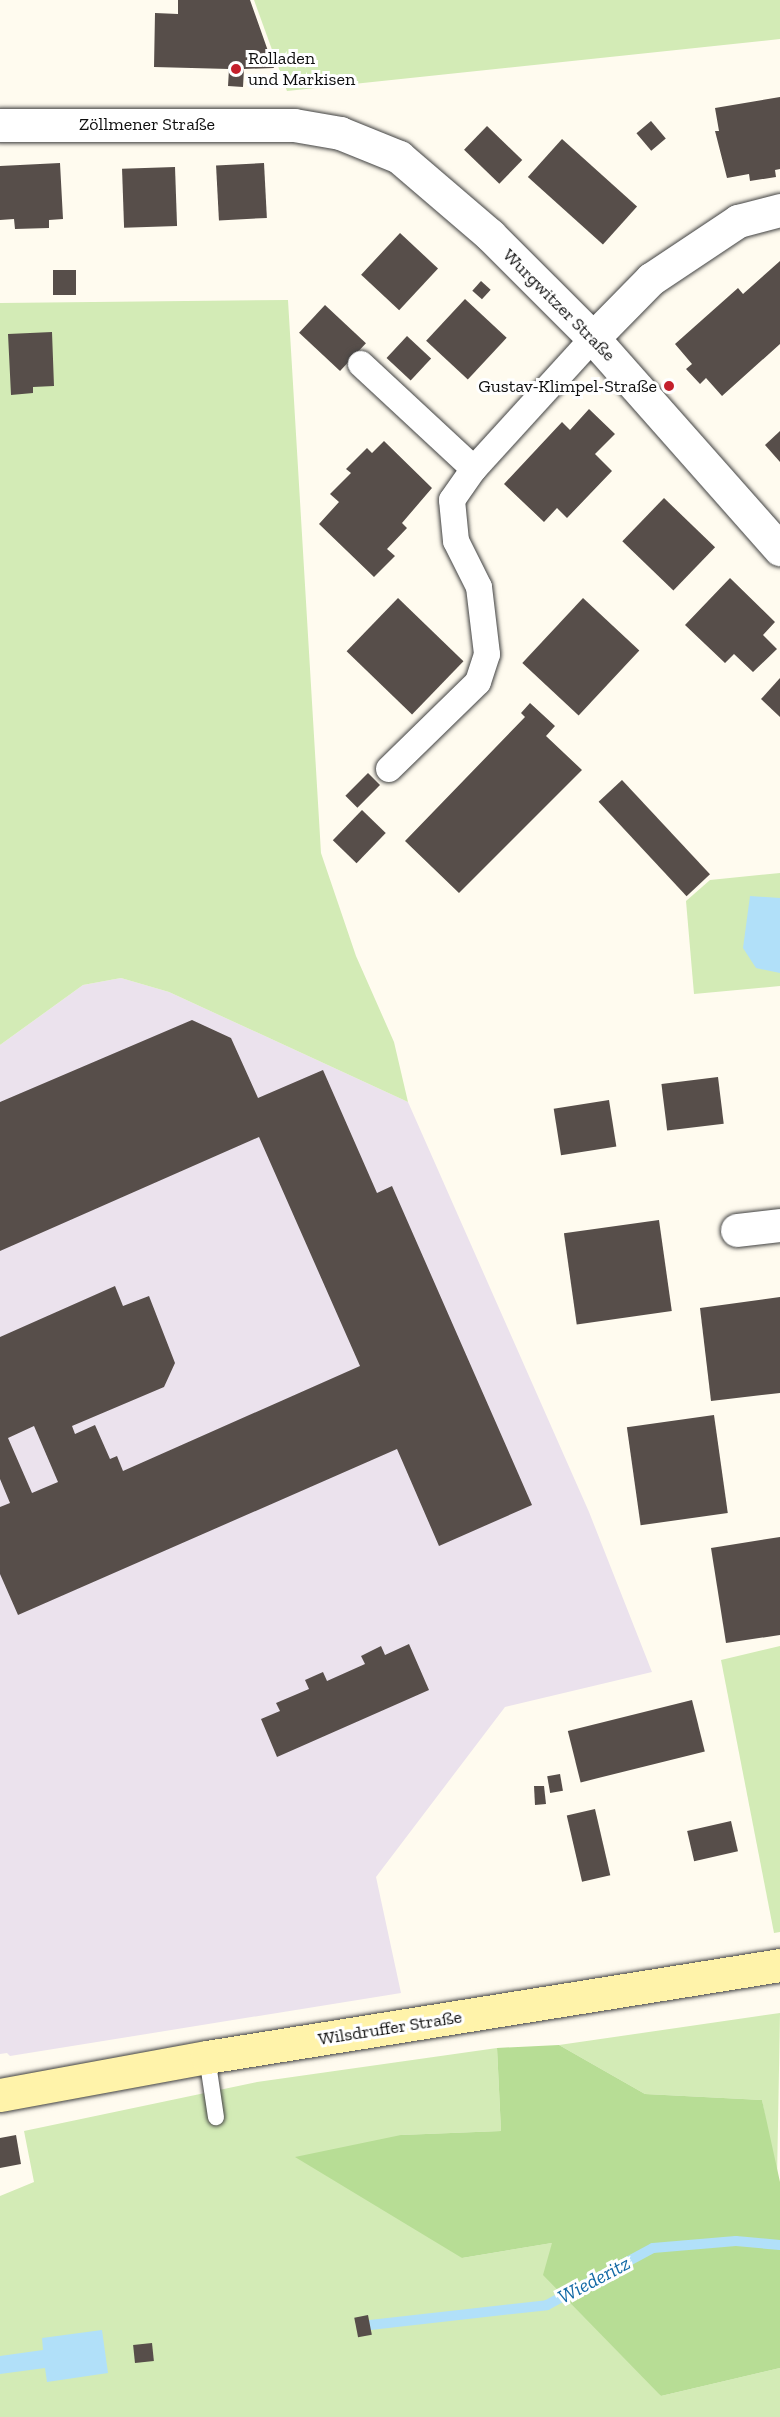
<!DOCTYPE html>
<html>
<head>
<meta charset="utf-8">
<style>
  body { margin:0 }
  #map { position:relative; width:780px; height:2417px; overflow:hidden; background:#fffbef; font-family:"Zilla Slab",serif }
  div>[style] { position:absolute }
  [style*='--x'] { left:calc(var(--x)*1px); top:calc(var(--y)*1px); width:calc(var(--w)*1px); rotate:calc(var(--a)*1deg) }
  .industrial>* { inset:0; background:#ebe2ed }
  .green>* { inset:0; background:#d3ebb6 }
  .forest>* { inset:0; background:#b7dd95 }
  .water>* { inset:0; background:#b1e0f9 }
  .stream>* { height:10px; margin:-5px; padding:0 5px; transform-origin:5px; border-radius:5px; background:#b1e0f9 }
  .building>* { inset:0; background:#574e4a; transform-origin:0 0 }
  .roads { filter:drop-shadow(0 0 2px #414141) drop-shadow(0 0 2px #414141) }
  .service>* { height:16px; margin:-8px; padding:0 8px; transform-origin:8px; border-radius:8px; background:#fff }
  .pedestrian>* { height:26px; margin:-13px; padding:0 13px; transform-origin:13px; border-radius:13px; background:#fff }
  .minor>* { height:33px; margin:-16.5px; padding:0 16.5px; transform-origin:16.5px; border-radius:16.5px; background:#fff }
  .tertiary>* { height:33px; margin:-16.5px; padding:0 16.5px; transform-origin:16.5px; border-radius:16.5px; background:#fff }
  .secondary>* { height:33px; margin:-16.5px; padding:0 16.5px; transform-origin:16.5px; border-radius:16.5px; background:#fff3aa }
  .dots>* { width:16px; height:16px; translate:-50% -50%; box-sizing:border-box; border:3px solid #fff; border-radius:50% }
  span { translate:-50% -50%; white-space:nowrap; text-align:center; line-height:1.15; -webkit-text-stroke:6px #fff; paint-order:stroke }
  .poi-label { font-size:18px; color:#0e0e0e }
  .left { translate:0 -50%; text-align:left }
  .right { translate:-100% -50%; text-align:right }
  .street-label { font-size:18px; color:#0e0e0e }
  .water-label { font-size:20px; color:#1269a5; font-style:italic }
</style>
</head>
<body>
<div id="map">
  <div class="industrial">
    <i style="clip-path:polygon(121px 978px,169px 992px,408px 1102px,589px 1512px,652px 1672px,505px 1707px,376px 1877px,401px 1993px,10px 2056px,7px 2053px,0 2054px,0 1045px,83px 985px)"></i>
  </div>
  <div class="green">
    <i style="clip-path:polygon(254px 0,780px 0,780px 39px,287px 91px)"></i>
    <i style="clip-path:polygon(288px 300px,321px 853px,356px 956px,394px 1042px,408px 1102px,169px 992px,121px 978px,83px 985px,0 1045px,0 303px)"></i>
    <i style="clip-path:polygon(780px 873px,780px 986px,694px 994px,686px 901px,710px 880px)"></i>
    <i style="clip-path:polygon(780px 1646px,780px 1932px,774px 1933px,721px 1660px)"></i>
    <i style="clip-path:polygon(780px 2013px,777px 2182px,762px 2100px,645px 2094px,559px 2045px)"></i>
    <i style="clip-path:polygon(497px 2048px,501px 2131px,401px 2135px,462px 2258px,552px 2243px,661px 2396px,780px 2368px,780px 2417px,0 2417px,0 2196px,34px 2182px,24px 2131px,257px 2082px)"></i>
  </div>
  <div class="forest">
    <i style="clip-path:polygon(559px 2045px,645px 2094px,762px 2100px,780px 2182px,780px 2368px,661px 2396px,543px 2275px,552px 2243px,462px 2258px,295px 2157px,401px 2135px,501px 2131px,497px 2048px)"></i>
  </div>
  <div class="water">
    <i style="clip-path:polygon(750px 896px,780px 898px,780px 973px,756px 968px,743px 948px)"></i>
    <i style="clip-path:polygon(102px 2330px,108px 2373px,47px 2382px,45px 2368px,0 2374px,0 2356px,43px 2350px,42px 2338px)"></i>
  </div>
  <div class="stream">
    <i style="--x:370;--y:2325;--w:178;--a:-6.4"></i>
    <i style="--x:547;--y:2305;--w:120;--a:-28.3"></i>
    <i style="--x:653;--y:2248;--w:83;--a:-4.8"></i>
    <i style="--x:736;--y:2241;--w:44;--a:5.2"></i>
  </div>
  <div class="building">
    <i style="clip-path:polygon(178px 0,250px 0,274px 68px,244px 69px,243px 87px,228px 86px,229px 69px,154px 67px,155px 13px,178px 14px)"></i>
    <i style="clip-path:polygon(780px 97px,780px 169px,775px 170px,776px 177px,750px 181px,749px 174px,727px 178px,715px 131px,719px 131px,715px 108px)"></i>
    <i style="left:651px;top:121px;width:23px;height:19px;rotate:50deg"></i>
    <i style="left:487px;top:126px;width:49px;height:33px;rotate:44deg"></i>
    <i style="left:562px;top:139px;width:101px;height:51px;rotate:42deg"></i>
    <i style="clip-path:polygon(60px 163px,63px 219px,49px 220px,49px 228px,15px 229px,14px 219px,0 220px,0 166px)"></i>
    <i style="left:264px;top:163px;width:55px;height:48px;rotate:87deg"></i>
    <i style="left:175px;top:167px;width:59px;height:53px;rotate:88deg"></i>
    <i style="left:400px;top:233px;width:52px;height:57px;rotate:43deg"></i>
    <i style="clip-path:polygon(780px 261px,780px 344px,722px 396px,706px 378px,700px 384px,686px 369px,692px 364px,675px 344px,738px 288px,743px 294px)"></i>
    <i style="left:53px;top:270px;width:23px;height:25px"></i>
    <i style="left:481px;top:281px;width:13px;height:13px;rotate:42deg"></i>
    <i style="left:465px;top:299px;width:57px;height:57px;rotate:43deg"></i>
    <i style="left:325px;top:305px;width:56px;height:38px;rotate:43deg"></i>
    <i style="clip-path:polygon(52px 332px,54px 386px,33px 387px,33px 393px,11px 395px,8px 334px)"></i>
    <i style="left:407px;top:336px;width:33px;height:30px;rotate:43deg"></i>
    <i style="clip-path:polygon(589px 409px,615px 434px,595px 454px,612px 471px,567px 518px,557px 508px,544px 522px,504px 484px,562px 422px,570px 430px)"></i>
    <i style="clip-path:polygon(780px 431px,780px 462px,765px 445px)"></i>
    <i style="clip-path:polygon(384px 441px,432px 488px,402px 523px,407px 528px,387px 549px,395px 556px,374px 577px,319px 524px,339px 502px,330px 494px,351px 473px,346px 469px,367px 448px,372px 453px)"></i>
    <i style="left:664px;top:498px;width:71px;height:60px;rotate:44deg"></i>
    <i style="clip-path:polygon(730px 578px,775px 622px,763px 635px,777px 649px,753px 672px,734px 654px,725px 663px,685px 625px)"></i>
    <i style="left:398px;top:598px;width:91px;height:74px;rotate:44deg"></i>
    <i style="left:583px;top:598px;width:77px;height:89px;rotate:43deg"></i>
    <i style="clip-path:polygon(780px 678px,780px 717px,761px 699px)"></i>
    <i style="clip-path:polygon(530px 703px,555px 726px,546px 736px,582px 770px,459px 893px,405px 841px,525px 717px,521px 713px)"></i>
    <i style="left:368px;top:773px;width:17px;height:32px;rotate:45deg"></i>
    <i style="left:622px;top:780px;width:129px;height:32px;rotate:47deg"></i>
    <i style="left:362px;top:810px;width:33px;height:42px;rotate:44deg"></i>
    <i style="clip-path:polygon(evenodd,192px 1020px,231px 1038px,258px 1098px,323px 1070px,377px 1193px,392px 1186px,532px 1505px,439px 1546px,397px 1449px,18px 1615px,0 1574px,0 1507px,10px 1503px,0 1479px,0 1337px,115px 1286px,123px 1306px,149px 1296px,175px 1363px,164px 1387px,72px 1426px,75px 1434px,95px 1425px,110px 1459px,117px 1456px,123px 1471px,360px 1366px,259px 1137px,0 1251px,0 1102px,192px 1020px,34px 1426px,58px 1482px,32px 1493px,8px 1438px,34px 1426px)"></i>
    <i style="left:718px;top:1077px;width:47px;height:57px;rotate:83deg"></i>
    <i style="left:609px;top:1100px;width:47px;height:56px;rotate:81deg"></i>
    <i style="left:659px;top:1220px;width:92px;height:96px;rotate:82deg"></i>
    <i style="clip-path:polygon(780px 1297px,780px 1393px,711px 1401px,700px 1308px)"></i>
    <i style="left:714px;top:1415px;width:99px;height:88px;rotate:82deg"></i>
    <i style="clip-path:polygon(780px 1537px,780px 1635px,726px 1643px,711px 1548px)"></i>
    <i style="clip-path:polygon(409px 1644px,429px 1690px,277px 1757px,261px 1719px,280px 1711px,276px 1703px,309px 1689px,305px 1680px,323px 1672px,327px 1681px,365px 1664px,361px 1656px,381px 1646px,385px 1655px)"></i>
    <i style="left:692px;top:1700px;width:53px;height:128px;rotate:76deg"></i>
    <i style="left:560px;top:1774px;width:17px;height:13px;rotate:80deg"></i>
    <i style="clip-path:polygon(534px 1786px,544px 1786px,546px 1804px,535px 1805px)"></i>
    <i style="left:595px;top:1809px;width:68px;height:29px;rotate:77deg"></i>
    <i style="left:731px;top:1821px;width:31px;height:45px;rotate:77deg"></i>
    <i style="clip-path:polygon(16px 2135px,21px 2164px,0 2168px,0 2138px)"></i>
    <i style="left:368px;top:2315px;width:20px;height:14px;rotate:79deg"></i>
    <i style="left:152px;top:2343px;width:18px;height:19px;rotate:84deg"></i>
  </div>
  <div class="roads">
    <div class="service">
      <i style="--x:207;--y:2057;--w:61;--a:81.5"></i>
    </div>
    <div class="pedestrian">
      <i style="--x:361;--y:364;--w:154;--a:42.9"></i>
      <i style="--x:389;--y:769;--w:124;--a:-44.3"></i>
      <i style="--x:478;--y:682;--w:29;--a:-72"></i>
      <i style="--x:487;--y:654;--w:67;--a:-96.8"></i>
      <i style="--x:479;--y:587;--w:51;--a:-116.6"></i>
      <i style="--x:456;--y:541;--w:41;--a:-95.6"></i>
      <i style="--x:452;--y:500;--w:38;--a:-55"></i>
      <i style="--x:474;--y:469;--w:177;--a:-47.7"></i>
    </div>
    <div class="minor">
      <i style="--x:593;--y:338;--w:83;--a:-45.5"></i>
      <i style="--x:651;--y:279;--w:105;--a:-33.7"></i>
      <i style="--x:738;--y:221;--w:43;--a:-14.7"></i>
      <i style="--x:737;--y:1230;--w:43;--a:-6.6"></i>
    </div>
    <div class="tertiary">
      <i style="--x:0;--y:125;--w:294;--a:0"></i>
      <i style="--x:294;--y:125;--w:47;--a:9.9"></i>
      <i style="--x:340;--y:133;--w:64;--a:22.1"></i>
      <i style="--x:399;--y:157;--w:120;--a:40.6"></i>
      <i style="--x:490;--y:235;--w:146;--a:45"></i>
      <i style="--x:593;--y:338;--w:282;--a:48.5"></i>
    </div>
    <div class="secondary">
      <i style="--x:0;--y:2095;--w:210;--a:-10.4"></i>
      <i style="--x:207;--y:2057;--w:580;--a:-9.12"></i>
    </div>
  </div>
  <div class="dots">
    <i style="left:236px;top:69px;background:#c4202c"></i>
    <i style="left:669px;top:386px;background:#c4202c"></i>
  </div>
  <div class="poi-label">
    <span class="left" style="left:248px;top:69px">Rolladen<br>und Markisen</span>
    <span class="right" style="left:657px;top:386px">Gustav-Klimpel-Straße</span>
  </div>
  <div class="street-label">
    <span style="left:147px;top:124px">Zöllmener Straße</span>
    <span style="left:559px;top:305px;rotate:45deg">Wurgwitzer Straße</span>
    <span style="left:390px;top:2028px;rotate:-9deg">Wilsdruffer Straße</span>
  </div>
  <div class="water-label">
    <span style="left:594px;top:2280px;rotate:-28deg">Wiederitz</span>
  </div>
</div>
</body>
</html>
